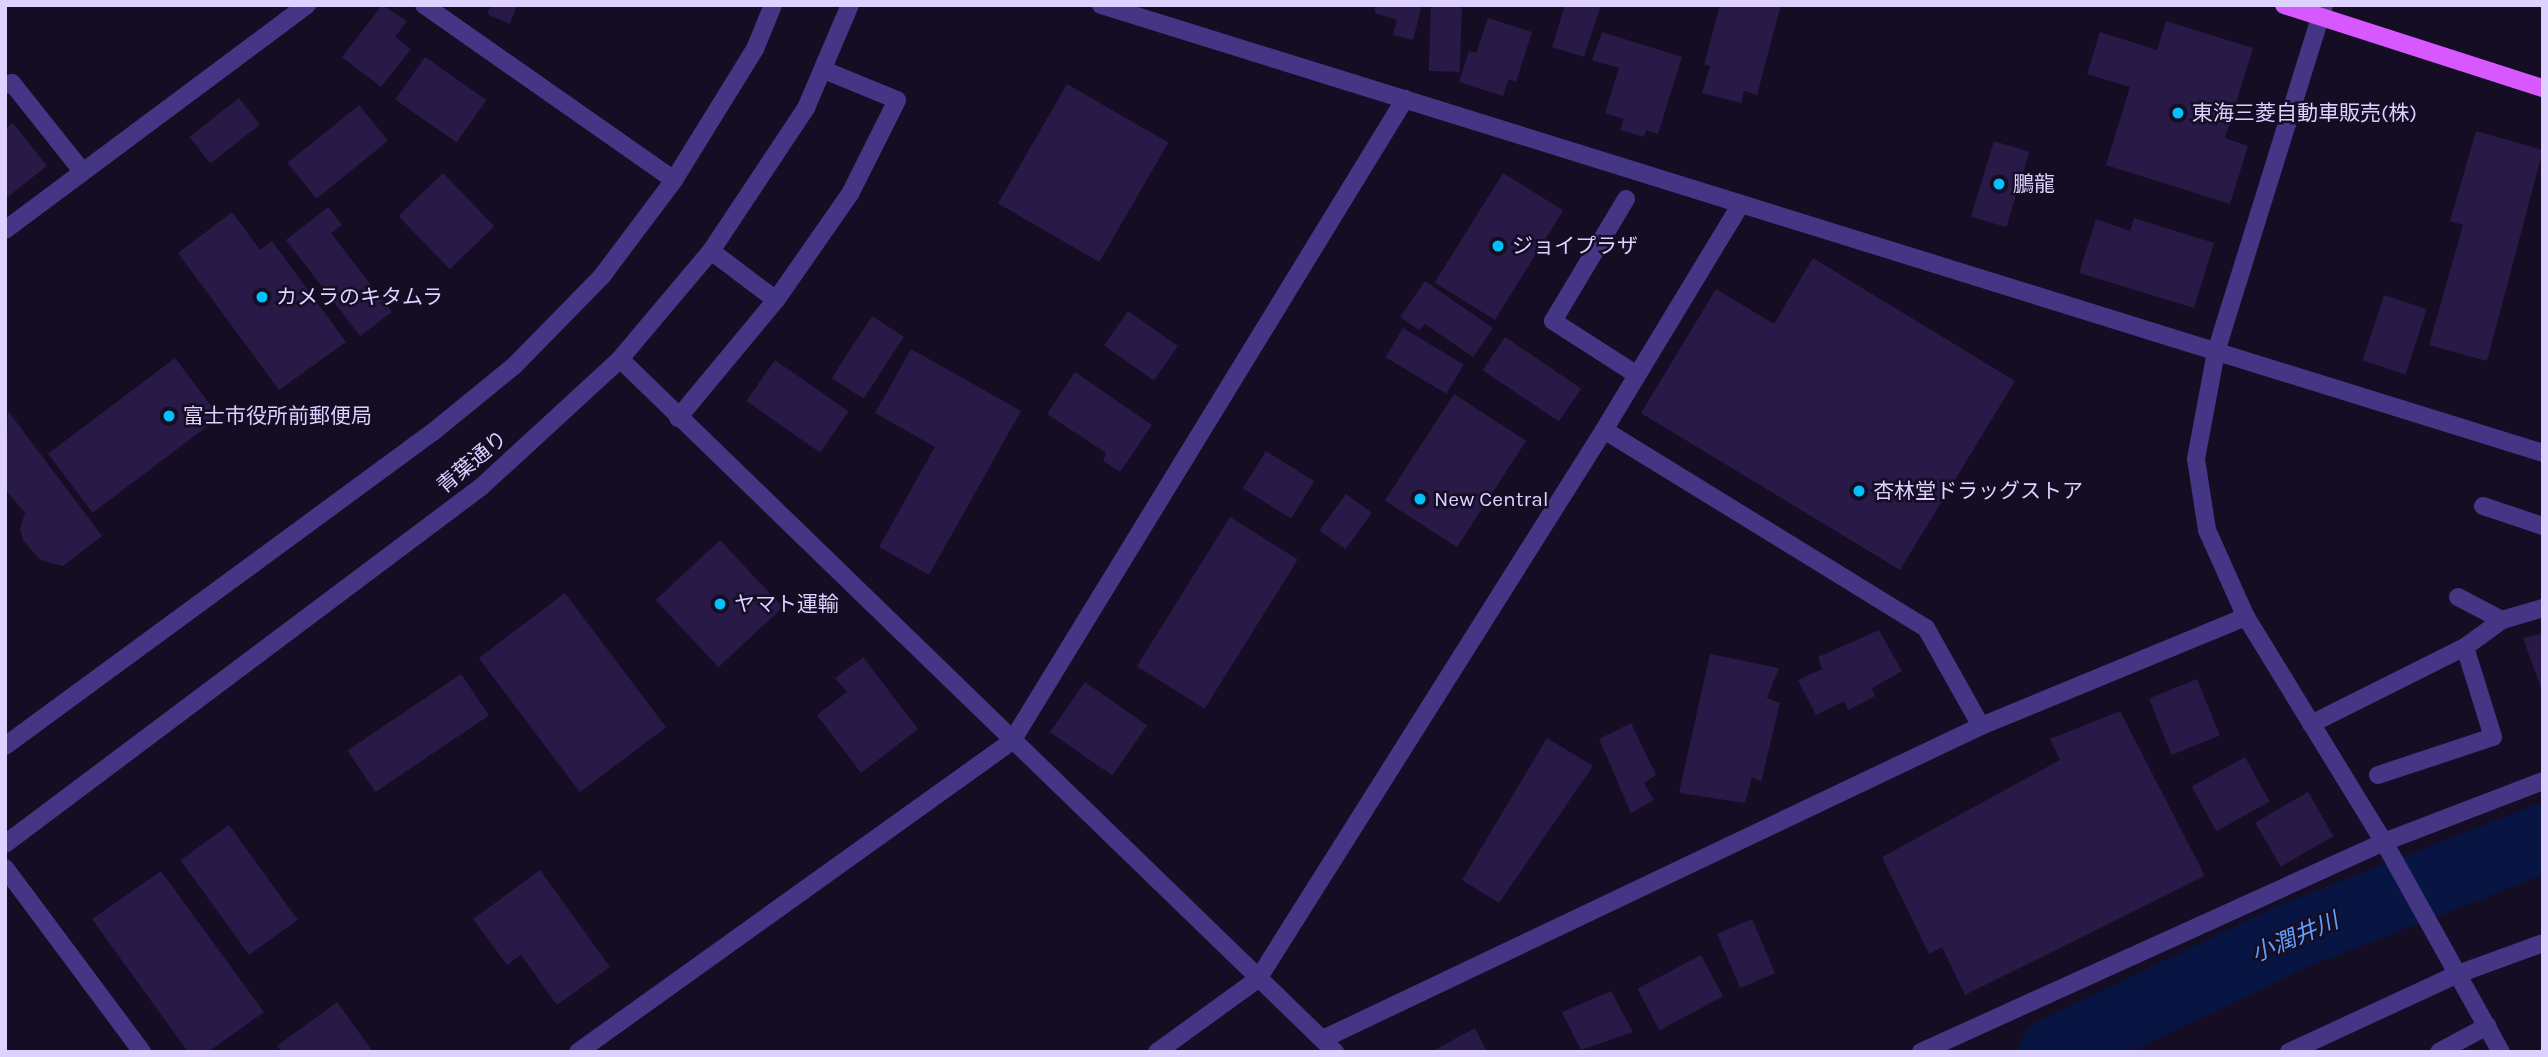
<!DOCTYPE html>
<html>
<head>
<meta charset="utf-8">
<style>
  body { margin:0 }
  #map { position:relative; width:2548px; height:1057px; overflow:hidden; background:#140d24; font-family:Karla,"Noto Sans JP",sans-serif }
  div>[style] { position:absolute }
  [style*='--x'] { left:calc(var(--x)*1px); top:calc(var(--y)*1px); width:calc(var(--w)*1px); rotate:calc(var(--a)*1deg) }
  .river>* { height:68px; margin:-34px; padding:0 34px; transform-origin:34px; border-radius:34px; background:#081543 }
  .building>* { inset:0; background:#281946; transform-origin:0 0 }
  .minor>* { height:18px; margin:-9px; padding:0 9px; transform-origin:9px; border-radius:9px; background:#443685 }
  .major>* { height:18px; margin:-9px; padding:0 9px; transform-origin:9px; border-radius:9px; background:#d758ff }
  .dots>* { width:19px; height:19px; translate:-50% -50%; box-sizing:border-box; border:4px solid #140d24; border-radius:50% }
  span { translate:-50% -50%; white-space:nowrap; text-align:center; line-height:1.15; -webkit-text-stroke:5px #140d24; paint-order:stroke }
  .poi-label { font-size:21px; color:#dcd1ff }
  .left { translate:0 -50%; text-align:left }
  .street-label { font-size:21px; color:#dcd1ff }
  .water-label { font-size:23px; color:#5f9fff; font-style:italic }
  .frame { position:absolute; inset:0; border:7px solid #dcd1ff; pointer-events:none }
</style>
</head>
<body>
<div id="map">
  <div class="river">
    <i style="--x:2053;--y:1052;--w:264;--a:-25.8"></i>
    <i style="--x:2291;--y:937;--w:271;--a:-21.4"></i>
  </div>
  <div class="building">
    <i style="clip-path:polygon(382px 5px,407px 21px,395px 37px,411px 49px,381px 87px,342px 57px)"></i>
    <i style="clip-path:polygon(491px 5px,517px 5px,510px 24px,487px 14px)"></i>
    <i style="clip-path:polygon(1375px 5px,1422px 5px,1413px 40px,1393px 35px,1397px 20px,1375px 13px)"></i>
    <i style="left:1431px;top:5px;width:31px;height:66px;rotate:2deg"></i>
    <i style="clip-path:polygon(1565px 5px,1601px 5px,1584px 57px,1552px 47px)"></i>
    <i style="clip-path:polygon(1720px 5px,1781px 5px,1757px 95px,1744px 91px,1741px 103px,1702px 93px,1710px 66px,1704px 65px)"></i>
    <i style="clip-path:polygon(1488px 18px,1532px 32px,1516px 82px,1509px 79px,1503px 96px,1459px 82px,1469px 51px,1476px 53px)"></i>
    <i style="clip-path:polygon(2166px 21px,2253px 48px,2225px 138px,2248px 146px,2230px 204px,2106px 165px,2130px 87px,2087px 74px,2100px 32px,2157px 50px)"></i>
    <i style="clip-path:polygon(1602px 32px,1682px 57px,1658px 134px,1646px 130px,1644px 137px,1620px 130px,1624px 119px,1605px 113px,1619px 68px,1592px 60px)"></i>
    <i style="left:425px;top:57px;width:75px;height:52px;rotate:35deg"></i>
    <i style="left:1067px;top:84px;width:117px;height:138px;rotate:30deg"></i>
    <i style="left:239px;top:98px;width:34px;height:63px;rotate:52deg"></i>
    <i style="left:359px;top:105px;width:46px;height:92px;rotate:51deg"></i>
    <i style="clip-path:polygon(13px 123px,47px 166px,5px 199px,5px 129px)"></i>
    <i style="clip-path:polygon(2476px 131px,2543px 150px,2487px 361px,2429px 345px,2463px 225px,2450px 221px)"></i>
    <i style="left:1994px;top:141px;width:37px;height:79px;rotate:17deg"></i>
    <i style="left:443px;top:173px;width:74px;height:62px;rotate:46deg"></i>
    <i style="left:1503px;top:173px;width:71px;height:129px;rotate:32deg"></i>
    <i style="clip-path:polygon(328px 207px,342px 225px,331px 233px,392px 312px,360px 336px,286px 240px)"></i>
    <i style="clip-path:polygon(232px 212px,260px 250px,272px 241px,346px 342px,279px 390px,178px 253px)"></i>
    <i style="clip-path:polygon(2134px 218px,2214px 243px,2194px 308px,2079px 273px,2096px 219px,2130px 231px)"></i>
    <i style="clip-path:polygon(1813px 258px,2015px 381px,1900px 570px,1641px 413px,1716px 289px,1774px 324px)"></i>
    <i style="clip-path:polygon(1425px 281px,1493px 328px,1473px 357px,1425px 324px,1419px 330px,1400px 317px)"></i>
    <i style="left:2384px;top:295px;width:45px;height:69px;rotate:18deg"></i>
    <i style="left:1128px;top:311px;width:61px;height:42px;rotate:35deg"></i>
    <i style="left:872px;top:316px;width:38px;height:74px;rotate:33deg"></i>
    <i style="left:1403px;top:328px;width:71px;height:34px;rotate:31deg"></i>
    <i style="left:1505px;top:337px;width:92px;height:40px;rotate:34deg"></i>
    <i style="clip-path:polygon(911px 349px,1021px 411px,929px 575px,879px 547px,935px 447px,875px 413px)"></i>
    <i style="left:175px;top:358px;width:74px;height:159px;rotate:53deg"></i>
    <i style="left:775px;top:360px;width:90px;height:50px;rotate:35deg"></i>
    <i style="clip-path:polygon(1075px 372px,1152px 425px,1120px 472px,1103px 461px,1106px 453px,1047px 414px)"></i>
    <i style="left:1454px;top:394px;width:86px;height:127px;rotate:33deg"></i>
    <i style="clip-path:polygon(8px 411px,102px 536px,63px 566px,40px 560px,23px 540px,20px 529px,25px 513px,5px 489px)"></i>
    <i style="left:1266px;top:451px;width:57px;height:44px;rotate:32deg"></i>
    <i style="left:1346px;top:494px;width:32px;height:45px;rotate:36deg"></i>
    <i style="left:1230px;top:517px;width:80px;height:176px;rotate:32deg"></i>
    <i style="left:720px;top:540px;width:92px;height:88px;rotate:47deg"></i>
    <i style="left:565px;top:593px;width:168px;height:108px;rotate:53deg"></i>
    <i style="clip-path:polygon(1879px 630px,1902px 671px,1872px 688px,1875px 696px,1848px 710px,1844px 701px,1816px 715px,1798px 680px,1822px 669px,1818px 657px)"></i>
    <i style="clip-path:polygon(2543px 633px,2543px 691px,2542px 691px,2523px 638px)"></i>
    <i style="clip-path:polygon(1710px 654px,1779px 668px,1767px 698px,1780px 703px,1761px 782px,1752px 777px,1745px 803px,1679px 793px)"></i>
    <i style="clip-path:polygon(863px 657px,918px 729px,861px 773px,817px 715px,847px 692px,835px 678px)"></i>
    <i style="left:461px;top:674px;width:50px;height:137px;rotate:56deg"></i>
    <i style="left:2197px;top:679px;width:61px;height:52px;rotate:68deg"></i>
    <i style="left:1085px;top:682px;width:76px;height:61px;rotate:35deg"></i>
    <i style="clip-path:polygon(2120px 711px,2205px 876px,1965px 995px,1942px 947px,1929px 954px,1882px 857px,2060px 760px,2050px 739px)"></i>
    <i style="clip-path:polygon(1631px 723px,1656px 775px,1644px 783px,1654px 800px,1631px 813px,1599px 739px)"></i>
    <i style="clip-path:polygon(1547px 738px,1593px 766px,1499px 903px,1462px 880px)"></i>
    <i style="left:2245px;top:757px;width:51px;height:61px;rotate:61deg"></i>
    <i style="left:2308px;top:792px;width:51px;height:61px;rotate:60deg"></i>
    <i style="left:229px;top:825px;width:117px;height:60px;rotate:54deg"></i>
    <i style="clip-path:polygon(540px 870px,610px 967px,557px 1005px,521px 955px,507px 965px,473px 919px)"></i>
    <i style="clip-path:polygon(161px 871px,264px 1012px,208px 1052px,188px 1052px,92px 919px)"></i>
    <i style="left:1752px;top:919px;width:59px;height:38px;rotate:67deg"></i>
    <i style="left:1701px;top:955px;width:47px;height:72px;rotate:62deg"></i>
    <i style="clip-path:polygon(1611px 991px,1633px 1032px,1581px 1050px,1562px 1012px)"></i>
    <i style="clip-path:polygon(337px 1002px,373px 1052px,282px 1052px,277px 1046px)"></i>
    <i style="clip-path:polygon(1475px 1028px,1487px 1052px,1431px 1052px)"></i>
  </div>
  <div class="minor">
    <i style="--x:424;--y:5;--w:305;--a:35"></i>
    <i style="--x:1101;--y:5;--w:1510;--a:17.26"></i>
    <i style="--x:2324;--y:5;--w:363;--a:107.3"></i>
    <i style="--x:2216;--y:352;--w:109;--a:100.6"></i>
    <i style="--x:2196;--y:459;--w:72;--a:81.2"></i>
    <i style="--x:2207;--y:530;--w:95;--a:65.9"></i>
    <i style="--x:2246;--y:617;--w:264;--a:58.5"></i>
    <i style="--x:2384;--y:842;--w:240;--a:60.9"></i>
    <i style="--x:5;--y:85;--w:7;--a:-16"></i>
    <i style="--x:12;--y:83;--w:112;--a:51.5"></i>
    <i style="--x:1626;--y:199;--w:142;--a:120.9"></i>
    <i style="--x:1553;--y:321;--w:100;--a:32.7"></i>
    <i style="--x:5;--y:230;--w:377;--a:-36.7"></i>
    <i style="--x:711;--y:251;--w:81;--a:37"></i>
    <i style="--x:620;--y:359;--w:996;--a:44.1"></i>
    <i style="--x:678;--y:418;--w:153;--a:-50.3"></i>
    <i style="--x:776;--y:300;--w:129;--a:-55.1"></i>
    <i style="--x:850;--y:194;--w:105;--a:-63.4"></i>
    <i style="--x:897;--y:100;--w:79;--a:-157.7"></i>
    <i style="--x:1604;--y:430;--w:378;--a:31.6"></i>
    <i style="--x:1926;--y:628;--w:112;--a:60.7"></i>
    <i style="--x:2483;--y:506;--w:63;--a:18.4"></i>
    <i style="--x:2458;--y:597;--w:50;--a:27.6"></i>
    <i style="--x:2311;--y:724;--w:172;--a:-26.6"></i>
    <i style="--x:2465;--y:647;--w:46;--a:-36.1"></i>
    <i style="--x:2502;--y:620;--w:43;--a:-16.3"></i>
    <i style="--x:5;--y:746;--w:531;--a:-36.27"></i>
    <i style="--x:433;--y:432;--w:104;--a:-39.2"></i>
    <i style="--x:514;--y:366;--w:126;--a:-45.6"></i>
    <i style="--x:602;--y:276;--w:120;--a:-53.1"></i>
    <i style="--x:674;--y:180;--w:154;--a:-58.3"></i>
    <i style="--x:755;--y:49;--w:48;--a:-67.8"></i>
    <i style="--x:2378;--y:775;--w:121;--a:-18.3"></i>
    <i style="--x:2493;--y:737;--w:94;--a:-107.3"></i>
    <i style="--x:5;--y:844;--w:595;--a:-36.87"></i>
    <i style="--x:481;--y:487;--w:189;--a:-42.6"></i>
    <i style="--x:620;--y:359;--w:141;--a:-49.9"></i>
    <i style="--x:711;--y:251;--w:172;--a:-56.4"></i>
    <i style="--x:806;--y:108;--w:112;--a:-66.9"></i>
    <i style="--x:5;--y:868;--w:229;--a:53.3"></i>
    <i style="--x:1323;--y:1039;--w:729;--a:-25.44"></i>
    <i style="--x:1981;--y:726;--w:287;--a:-22.4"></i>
    <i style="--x:578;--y:1052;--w:534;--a:-35.62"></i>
    <i style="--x:1012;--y:741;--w:753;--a:-58.53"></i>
    <i style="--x:1157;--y:1052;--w:125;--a:-35.9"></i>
    <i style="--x:1258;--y:979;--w:649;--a:-57.78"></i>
    <i style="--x:1604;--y:430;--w:263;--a:-58.8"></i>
    <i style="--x:1921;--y:1052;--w:508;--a:-24.4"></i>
    <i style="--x:2384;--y:842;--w:170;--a:-21"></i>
    <i style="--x:2289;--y:1052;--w:186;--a:-24.8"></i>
    <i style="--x:2458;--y:974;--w:90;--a:-20"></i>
    <i style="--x:2439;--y:1052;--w:55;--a:-28.4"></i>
  </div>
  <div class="major">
    <i style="--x:2284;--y:5;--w:272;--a:17.8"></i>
  </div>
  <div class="dots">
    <i style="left:2178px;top:113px;background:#00c1fc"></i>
    <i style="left:1999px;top:184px;background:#00c1fc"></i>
    <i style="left:1498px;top:246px;background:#00c1fc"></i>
    <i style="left:262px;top:297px;background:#00c1fc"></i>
    <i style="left:169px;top:416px;background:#00c1fc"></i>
    <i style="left:1859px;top:491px;background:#00c1fc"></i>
    <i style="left:1420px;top:499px;background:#00c1fc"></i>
    <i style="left:720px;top:604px;background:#00c1fc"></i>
  </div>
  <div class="poi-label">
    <span class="left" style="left:2192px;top:113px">東海三菱自動車販売(株)</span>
    <span class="left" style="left:2013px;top:184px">鵬龍</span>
    <span class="left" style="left:1512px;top:246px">ジョイプラザ</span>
    <span class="left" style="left:276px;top:297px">カメラのキタムラ</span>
    <span class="left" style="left:183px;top:416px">富士市役所前郵便局</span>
    <span class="left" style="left:1873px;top:491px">杏林堂ドラッグストア</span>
    <span class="left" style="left:1434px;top:499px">New Central</span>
    <span class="left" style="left:734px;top:604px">ヤマト運輸</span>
  </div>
  <div class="street-label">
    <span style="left:472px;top:462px;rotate:-40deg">青葉通り</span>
  </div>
  <div class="water-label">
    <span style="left:2295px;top:938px;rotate:-23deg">小潤井川</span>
  </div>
  <div class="frame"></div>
</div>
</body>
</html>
